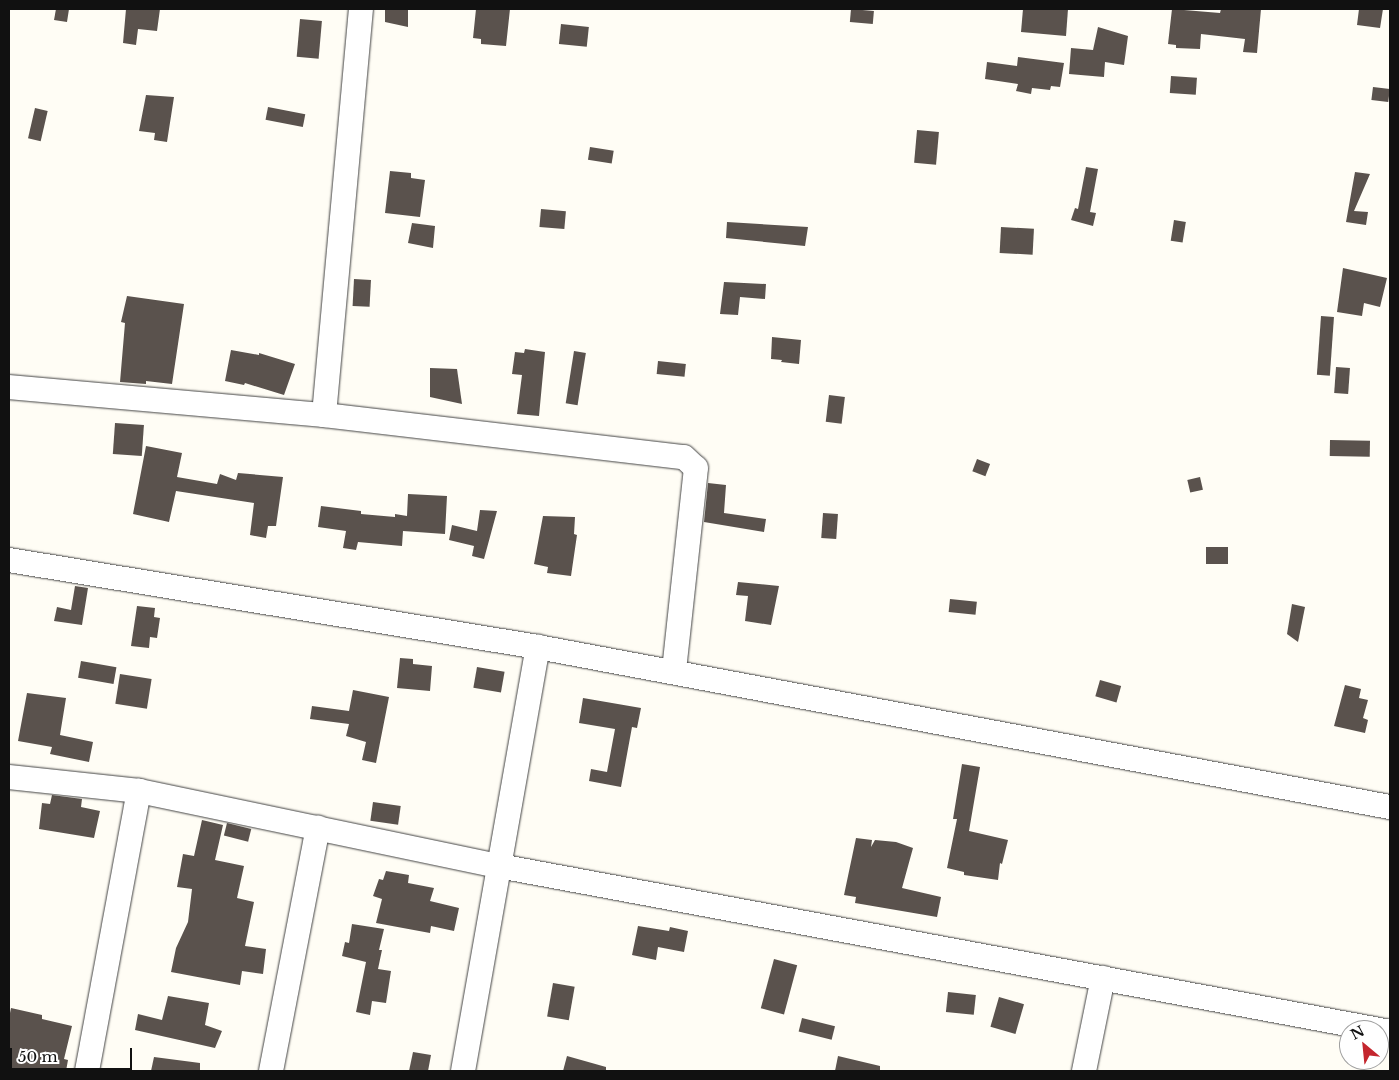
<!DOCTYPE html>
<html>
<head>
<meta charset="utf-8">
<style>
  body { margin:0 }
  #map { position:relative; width:1399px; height:1080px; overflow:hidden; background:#fffdf5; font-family:"Libre Baskerville",serif }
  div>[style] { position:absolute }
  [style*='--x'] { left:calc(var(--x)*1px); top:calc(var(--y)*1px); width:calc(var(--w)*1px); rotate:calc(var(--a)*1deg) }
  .building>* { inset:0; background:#5a524d; transform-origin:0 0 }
  .roads { filter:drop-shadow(0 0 1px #444) drop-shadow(0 0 1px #444) }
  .minor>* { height:24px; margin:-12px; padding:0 12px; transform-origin:12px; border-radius:12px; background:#fff }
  span { translate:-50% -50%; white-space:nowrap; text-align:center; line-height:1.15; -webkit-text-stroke:5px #fff; paint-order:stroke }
  .frame { position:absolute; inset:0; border:10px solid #111; pointer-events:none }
  .north { position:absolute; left:1339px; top:1020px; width:50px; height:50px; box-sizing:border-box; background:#fff; border:1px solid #a0a0a0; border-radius:50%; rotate:332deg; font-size:14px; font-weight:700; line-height:20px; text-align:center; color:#111 }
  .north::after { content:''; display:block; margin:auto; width:18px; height:22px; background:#c4262e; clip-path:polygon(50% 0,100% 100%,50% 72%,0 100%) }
  .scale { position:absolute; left:10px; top:1048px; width:122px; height:22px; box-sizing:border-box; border:2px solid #111; border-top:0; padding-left:6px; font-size:15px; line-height:18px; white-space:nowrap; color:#111; -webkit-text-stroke:4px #fff; paint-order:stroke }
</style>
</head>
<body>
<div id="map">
  <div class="building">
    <i style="clip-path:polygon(56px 9px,69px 9px,67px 22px,54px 20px)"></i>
    <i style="clip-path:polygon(126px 9px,160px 9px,157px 31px,138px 29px,136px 45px,123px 43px)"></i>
    <i style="clip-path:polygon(385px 9px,408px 9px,408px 27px,385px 22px)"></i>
    <i style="clip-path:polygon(476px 9px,510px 9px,506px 46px,481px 44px,481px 39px,473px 38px)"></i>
    <i style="left:851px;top:9px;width:23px;height:13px;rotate:5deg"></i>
    <i style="clip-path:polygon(1023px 9px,1068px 9px,1066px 36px,1021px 32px)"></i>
    <i style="clip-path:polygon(1172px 9px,1220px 13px,1221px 9px,1261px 9px,1257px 53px,1243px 52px,1245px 39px,1201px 34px,1200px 49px,1176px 48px,1176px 45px,1168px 44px)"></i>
    <i style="clip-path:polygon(1359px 9px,1383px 9px,1380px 28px,1357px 25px)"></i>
    <i style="left:300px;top:19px;width:22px;height:38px;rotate:5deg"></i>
    <i style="left:561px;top:24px;width:28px;height:20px;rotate:6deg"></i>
    <i style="clip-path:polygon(1098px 27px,1128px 36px,1124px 65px,1105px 62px,1104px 77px,1069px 74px,1071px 48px,1093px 50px)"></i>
    <i style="clip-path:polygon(1018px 57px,1064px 63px,1060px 87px,1051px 86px,1050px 90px,1032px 88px,1031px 94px,1016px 91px,1018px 84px,985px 79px,987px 62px,1017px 66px)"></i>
    <i style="left:1171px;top:76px;width:26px;height:17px;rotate:4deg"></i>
    <i style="left:1373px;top:87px;width:17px;height:13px;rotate:7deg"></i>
    <i style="clip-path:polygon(146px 95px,174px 97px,167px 142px,154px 140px,155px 133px,139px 131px)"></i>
    <i style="left:268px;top:107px;width:38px;height:13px;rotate:11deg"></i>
    <i style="left:35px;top:108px;width:13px;height:31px;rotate:13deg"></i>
    <i style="left:917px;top:130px;width:22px;height:33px;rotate:5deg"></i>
    <i style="left:590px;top:147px;width:24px;height:13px;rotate:9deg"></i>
    <i style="clip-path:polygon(1086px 167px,1098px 169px,1090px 212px,1096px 213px,1093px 226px,1071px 220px,1075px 208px,1078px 209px)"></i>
    <i style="clip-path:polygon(390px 171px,411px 173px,411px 178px,425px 180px,420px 217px,385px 213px)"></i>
    <i style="clip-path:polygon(1355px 172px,1370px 174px,1354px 211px,1368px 212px,1366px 225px,1346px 222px)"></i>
    <i style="left:541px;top:209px;width:25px;height:18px;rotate:5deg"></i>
    <i style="left:1174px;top:220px;width:12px;height:21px;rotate:9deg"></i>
    <i style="clip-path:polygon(727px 222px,808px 227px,805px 246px,726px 238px)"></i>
    <i style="clip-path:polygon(412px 223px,435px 226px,433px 248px,408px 243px)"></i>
    <i style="left:1001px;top:227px;width:33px;height:26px;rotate:3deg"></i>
    <i style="clip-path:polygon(1343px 268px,1387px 278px,1380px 307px,1364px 303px,1362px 316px,1337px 312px)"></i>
    <i style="left:354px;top:279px;width:17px;height:27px;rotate:3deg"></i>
    <i style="clip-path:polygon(724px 282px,766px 284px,765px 299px,740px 297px,738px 315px,720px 314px)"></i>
    <i style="clip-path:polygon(127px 296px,184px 304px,172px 384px,146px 381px,146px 384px,120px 382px,125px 323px,121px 322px)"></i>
    <i style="left:1321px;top:316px;width:13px;height:59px;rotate:4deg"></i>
    <i style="clip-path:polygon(772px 337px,801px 340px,799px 364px,781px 362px,782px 360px,771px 359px)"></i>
    <i style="clip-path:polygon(525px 349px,545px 352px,539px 416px,517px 414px,522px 375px,512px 374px,515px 352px,524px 353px)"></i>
    <i style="clip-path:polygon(231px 350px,259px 355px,259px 353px,295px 364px,284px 395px,245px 383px,244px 385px,225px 381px)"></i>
    <i style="left:574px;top:351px;width:12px;height:53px;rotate:9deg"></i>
    <i style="left:658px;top:361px;width:28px;height:13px;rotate:6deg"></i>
    <i style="left:1336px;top:367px;width:14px;height:26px;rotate:4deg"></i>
    <i style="clip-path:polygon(430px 368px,457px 369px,462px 404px,430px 397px)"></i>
    <i style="left:829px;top:395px;width:16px;height:27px;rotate:7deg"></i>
    <i style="left:115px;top:423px;width:29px;height:31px;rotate:4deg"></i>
    <i style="left:1330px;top:440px;width:40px;height:16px;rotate:1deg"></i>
    <i style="clip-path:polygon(146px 446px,182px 453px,177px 477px,217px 484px,220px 474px,236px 480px,238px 473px,283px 477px,276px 526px,268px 526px,266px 538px,250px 535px,254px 503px,176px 491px,169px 522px,133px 514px)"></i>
    <i style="left:977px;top:459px;width:14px;height:13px;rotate:21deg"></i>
    <i style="left:1200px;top:477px;width:13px;height:13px;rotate:77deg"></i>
    <i style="clip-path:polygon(708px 483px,726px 485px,724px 513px,766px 519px,764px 532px,704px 522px)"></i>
    <i style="clip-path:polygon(408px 494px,447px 496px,445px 534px,403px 531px,402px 546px,358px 542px,356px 550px,343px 548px,346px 531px,318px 527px,321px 506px,361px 511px,361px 514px,395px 517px,395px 514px,407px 516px)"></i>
    <i style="clip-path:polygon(480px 510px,497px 511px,484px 559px,472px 556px,474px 546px,449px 540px,452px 525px,477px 531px)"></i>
    <i style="left:823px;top:513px;width:15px;height:25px;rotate:4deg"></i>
    <i style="clip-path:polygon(543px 516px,575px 517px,574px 534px,577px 535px,571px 576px,547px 573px,548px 567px,534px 564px)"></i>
    <i style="left:1206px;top:547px;width:22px;height:17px"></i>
    <i style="clip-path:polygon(738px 582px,779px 586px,771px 625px,745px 621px,748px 596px,736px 595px)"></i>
    <i style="clip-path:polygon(75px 586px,88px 588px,82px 625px,54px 621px,57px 607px,71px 610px)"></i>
    <i style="left:950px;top:599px;width:27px;height:13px;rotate:6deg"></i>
    <i style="clip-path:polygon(1292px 604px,1305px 607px,1298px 642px,1287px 634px)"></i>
    <i style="clip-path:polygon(137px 606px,155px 608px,154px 617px,160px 618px,157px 638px,150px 637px,149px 648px,131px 646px)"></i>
    <i style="clip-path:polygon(400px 658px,413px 659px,413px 664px,432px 666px,430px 691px,397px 688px)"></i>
    <i style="left:81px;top:661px;width:36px;height:17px;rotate:10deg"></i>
    <i style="left:477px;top:667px;width:28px;height:21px;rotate:10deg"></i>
    <i style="left:120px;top:674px;width:32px;height:30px;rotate:9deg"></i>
    <i style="left:1100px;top:680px;width:22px;height:17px;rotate:16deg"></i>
    <i style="clip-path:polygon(1345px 685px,1361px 689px,1359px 698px,1368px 700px,1363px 718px,1368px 720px,1365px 733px,1334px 726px)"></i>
    <i style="clip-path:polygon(353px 690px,389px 697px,376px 763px,362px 760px,366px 742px,346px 736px,349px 724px,310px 719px,312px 706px,349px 711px)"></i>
    <i style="clip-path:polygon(27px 693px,66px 698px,60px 735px,93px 742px,89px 762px,50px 754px,52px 747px,18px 741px)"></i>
    <i style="clip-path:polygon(583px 698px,641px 708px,637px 728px,632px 727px,621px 787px,589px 781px,591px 769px,607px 772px,615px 729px,579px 723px)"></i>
    <i style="clip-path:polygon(962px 764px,980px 767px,969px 831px,1008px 840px,1002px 864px,1000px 863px,998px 880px,964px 875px,964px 872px,947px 868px,957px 819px,953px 819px)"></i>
    <i style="clip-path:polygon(52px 795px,82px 799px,81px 807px,100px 811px,94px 838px,39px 829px,42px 803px,50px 804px)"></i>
    <i style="left:373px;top:802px;width:28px;height:19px;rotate:8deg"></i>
    <i style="clip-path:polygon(202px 820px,223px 825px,215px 860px,244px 866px,237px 898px,254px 902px,245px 946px,266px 949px,263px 974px,242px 971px,240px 985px,171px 972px,176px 948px,188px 922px,192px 889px,177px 887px,183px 854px,194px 856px)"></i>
    <i style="left:227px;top:823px;width:25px;height:13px;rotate:14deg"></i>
    <i style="clip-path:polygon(856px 838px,872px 840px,871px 847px,875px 840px,896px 842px,913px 848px,902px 888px,941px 897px,937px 917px,855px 903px,856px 897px,844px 895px)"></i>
    <i style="clip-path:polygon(386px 871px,409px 875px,408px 883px,434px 888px,430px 901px,459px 908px,454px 931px,431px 926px,430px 933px,376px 923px,382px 899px,373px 896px,379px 879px,383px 880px)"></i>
    <i style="clip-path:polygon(352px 924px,384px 929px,379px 950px,382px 950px,378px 969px,391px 971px,386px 1003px,372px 1001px,370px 1015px,356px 1012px,366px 962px,342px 956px,345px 942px,349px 943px)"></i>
    <i style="clip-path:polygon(638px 926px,669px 931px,670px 927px,688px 931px,684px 952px,658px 947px,656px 960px,632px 955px)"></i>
    <i style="left:774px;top:959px;width:24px;height:51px;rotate:15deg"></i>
    <i style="left:553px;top:983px;width:22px;height:34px;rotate:10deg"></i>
    <i style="left:948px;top:992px;width:28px;height:20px;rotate:6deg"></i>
    <i style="clip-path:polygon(168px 996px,209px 1003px,205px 1025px,222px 1031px,215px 1048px,135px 1030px,138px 1014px,162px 1020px)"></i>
    <i style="left:999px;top:997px;width:26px;height:31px;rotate:16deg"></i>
    <i style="clip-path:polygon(11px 1008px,42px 1015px,42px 1019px,72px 1026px,64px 1059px,68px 1060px,66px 1071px,9px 1071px,9px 1018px)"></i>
    <i style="left:802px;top:1018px;width:34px;height:14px;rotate:14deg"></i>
    <i style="clip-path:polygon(413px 1052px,431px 1055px,428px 1071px,409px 1071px)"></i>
    <i style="clip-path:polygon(567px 1056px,606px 1067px,606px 1071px,563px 1071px)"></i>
    <i style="clip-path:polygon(838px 1056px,880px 1066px,880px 1071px,835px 1071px)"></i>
    <i style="clip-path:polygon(154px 1057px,200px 1063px,200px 1071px,151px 1071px)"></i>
  </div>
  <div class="roads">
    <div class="minor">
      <i style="--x:9;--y:387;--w:316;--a:5.1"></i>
      <i style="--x:324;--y:415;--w:362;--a:6.7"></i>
      <i style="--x:684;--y:457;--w:16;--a:43"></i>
      <i style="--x:696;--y:468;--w:205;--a:96.2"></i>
      <i style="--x:324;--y:415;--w:408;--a:-84.8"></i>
      <i style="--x:9;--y:560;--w:536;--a:9.34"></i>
      <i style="--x:538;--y:647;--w:867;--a:10.64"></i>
      <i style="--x:9;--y:777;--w:131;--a:6.1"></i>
      <i style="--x:139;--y:791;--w:368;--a:11.8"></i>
      <i style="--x:499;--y:866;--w:906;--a:10.55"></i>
      <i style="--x:87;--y:1071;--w:285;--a:-79.5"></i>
      <i style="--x:271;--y:1071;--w:248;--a:-79.1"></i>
      <i style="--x:463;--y:1071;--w:431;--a:-80"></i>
      <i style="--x:1084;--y:1071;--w:95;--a:-78.5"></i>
    </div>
  </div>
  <div class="frame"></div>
  <div class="north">N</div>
  <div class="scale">50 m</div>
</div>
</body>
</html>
